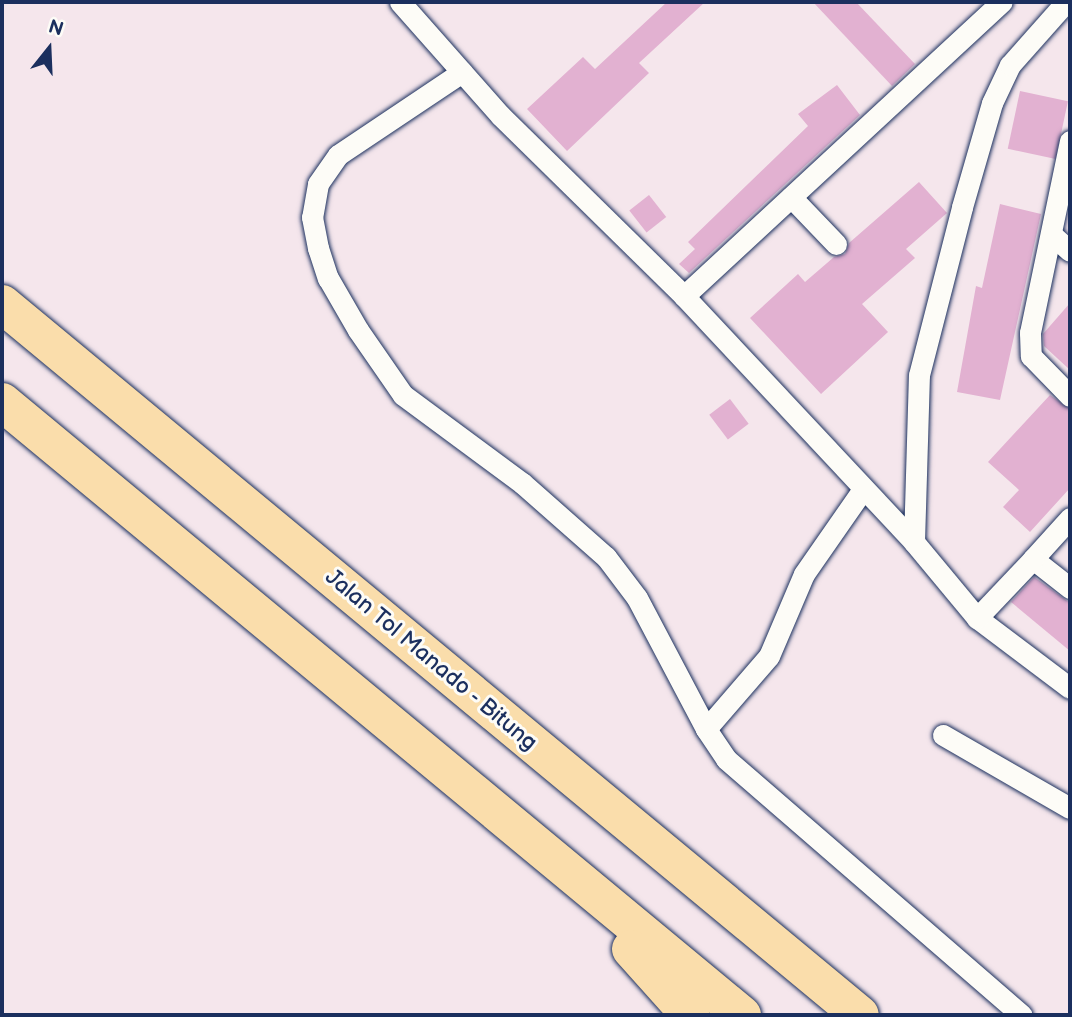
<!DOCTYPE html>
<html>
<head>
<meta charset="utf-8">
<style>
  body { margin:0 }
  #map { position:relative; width:1072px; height:1017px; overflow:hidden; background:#f5e6ec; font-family:"Balsamiq Sans",sans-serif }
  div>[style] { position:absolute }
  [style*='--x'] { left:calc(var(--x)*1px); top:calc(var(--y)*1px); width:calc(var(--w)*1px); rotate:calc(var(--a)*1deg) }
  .building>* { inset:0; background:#e2b1d1; transform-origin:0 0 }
  .roads { filter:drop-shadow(0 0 2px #1b2f5e) drop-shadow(0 0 2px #1b2f5e) }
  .minor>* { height:21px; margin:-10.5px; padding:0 10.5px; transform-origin:10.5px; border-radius:10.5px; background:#fdfcf7 }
  .motorway>* { height:38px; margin:-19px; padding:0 19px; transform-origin:19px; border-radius:19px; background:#faddab }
  span { translate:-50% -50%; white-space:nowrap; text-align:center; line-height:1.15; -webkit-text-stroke:6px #fdfcf7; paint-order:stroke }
  .street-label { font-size:23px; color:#1b2f5e }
  .frame { position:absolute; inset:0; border:4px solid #1b2f5e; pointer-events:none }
  .north { position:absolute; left:14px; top:14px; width:70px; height:70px; -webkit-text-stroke:5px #fdfcf7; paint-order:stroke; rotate:18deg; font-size:19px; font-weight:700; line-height:28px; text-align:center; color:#1b2f5e }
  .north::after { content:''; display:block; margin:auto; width:24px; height:32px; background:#1b2f5e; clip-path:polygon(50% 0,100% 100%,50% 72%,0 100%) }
</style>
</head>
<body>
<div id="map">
  <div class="building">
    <i style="clip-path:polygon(667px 2px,705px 2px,639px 63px,649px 73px,567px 151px,527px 109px,583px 57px,595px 69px)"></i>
    <i style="clip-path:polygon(813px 2px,856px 2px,915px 64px,892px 86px)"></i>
    <i style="clip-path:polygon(837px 85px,860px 115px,689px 273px,679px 264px,695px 249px,688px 242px,808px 126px,798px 114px)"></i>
    <i style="left:1020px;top:91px;width:49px;height:59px;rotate:12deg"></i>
    <i style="clip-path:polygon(919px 182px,947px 213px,906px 249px,915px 258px,862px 304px,888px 332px,821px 394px,750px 318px,798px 274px,805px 282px,834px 257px,845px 254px,849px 243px)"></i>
    <i style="left:649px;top:195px;width:28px;height:25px;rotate:52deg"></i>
    <i style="clip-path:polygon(1000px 204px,1041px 214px,1000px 400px,957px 392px,976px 286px,982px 288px)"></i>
    <i style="clip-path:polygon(1070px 303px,1070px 370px,1044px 346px,1043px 334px)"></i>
    <i style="clip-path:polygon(1050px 395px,1070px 409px,1070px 488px,1030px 532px,1003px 507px,1019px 490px,988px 462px)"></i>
    <i style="left:730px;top:399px;width:31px;height:26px;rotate:53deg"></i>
    <i style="clip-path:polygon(1034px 577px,1070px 603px,1070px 651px,1011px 602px)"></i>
  </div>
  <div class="roads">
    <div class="minor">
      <i style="--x:400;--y:2;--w:152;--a:48.5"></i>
      <i style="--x:501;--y:116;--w:257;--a:44.5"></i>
      <i style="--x:684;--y:296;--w:337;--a:46.9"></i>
      <i style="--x:914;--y:542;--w:99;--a:50.3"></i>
      <i style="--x:977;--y:618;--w:116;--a:37"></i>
      <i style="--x:462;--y:72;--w:149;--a:146.2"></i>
      <i style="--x:338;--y:155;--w:35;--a:125"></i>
      <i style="--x:318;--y:184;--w:34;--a:100"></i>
      <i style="--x:312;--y:217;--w:32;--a:79"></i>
      <i style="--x:318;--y:248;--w:32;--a:72"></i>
      <i style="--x:328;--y:278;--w:60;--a:60"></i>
      <i style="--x:358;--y:330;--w:79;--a:55.3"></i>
      <i style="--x:403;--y:395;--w:148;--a:36.5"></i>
      <i style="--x:522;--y:483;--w:112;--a:41.4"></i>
      <i style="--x:606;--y:557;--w:51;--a:52.9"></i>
      <i style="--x:637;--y:598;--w:148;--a:62.2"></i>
      <i style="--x:706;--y:729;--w:36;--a:56"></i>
      <i style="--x:726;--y:759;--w:391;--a:40.9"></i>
      <i style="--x:1070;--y:141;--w:196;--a:101.8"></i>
      <i style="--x:1030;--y:333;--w:23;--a:88"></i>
      <i style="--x:1031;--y:356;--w:56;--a:45.7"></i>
      <i style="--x:791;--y:197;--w:65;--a:46.2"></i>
      <i style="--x:1051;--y:234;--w:25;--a:42"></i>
      <i style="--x:684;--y:296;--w:433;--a:-42.8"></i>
      <i style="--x:1070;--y:518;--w:55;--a:132.1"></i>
      <i style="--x:1033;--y:559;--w:47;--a:38.1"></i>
      <i style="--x:914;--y:542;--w:167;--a:-88.3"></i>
      <i style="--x:919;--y:375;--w:173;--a:-75.6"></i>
      <i style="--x:962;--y:207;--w:108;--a:-73.9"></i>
      <i style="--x:992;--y:103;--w:42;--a:-64.7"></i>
      <i style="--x:1010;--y:65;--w:84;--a:-48.4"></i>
      <i style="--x:977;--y:618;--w:81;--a:-46.5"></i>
      <i style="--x:706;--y:729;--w:96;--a:-49.2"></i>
      <i style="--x:769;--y:656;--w:89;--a:-66.9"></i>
      <i style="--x:804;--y:574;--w:103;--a:-55.2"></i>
      <i style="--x:943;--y:735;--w:146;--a:29.9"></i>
    </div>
    <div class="motorway">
      <i style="--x:2;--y:304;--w:1114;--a:39.65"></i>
      <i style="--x:2;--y:402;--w:961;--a:39.64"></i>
      <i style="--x:631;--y:949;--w:89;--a:48.2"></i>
    </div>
  </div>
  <div class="street-label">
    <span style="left:431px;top:660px;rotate:40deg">Jalan Tol Manado - Bitung</span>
  </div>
  <div class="frame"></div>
  <div class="north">N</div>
</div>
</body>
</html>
